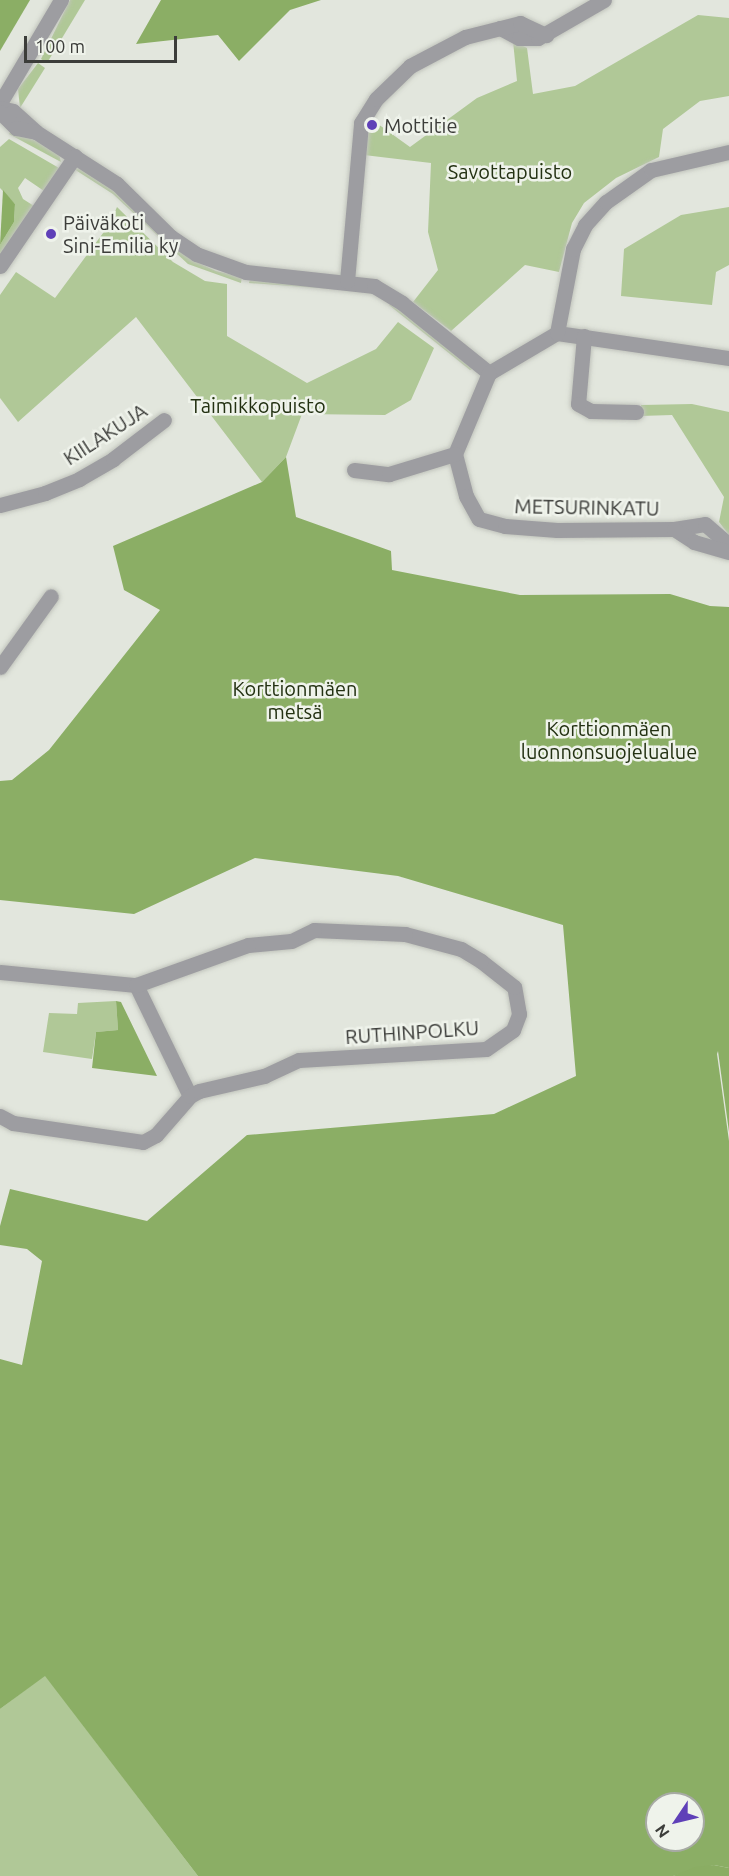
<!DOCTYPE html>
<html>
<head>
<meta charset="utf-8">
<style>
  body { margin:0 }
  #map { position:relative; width:729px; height:1876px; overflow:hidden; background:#e2e6dd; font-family:Ubuntu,sans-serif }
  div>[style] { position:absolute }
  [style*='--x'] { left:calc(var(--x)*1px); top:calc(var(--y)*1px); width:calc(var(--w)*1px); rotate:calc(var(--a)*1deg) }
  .green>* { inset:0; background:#b0c897 }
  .forest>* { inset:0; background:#8bae65 }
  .water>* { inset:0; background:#8aad63 }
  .roads { filter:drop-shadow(0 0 2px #c1c4bc) drop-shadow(0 0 2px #c1c4bc) }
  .minor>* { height:15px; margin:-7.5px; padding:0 7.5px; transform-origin:7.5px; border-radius:7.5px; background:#9d9da1 }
  .dots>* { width:16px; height:16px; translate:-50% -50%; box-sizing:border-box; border:3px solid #eff3eb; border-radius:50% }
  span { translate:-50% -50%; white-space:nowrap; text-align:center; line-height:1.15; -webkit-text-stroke:5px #eff3eb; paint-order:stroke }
  .poi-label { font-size:20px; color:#3c3d3a }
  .left { translate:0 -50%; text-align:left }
  .park-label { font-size:20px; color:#233112 }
  .street-label { font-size:20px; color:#3c3d3a }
  .north { position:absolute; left:645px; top:1792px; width:60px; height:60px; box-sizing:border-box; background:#eff3eb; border:2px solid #a7aaa4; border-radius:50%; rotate:235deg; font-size:16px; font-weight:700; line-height:24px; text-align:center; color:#3c3d3a }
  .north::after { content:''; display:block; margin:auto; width:21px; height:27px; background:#5f40b8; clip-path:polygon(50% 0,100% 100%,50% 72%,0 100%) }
  .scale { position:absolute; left:24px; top:36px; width:153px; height:27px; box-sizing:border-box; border:3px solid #3c3d3a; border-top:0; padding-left:8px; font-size:18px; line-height:21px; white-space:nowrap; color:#3c3d3a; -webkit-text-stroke:4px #eff3eb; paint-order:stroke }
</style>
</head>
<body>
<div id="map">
  <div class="green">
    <i style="clip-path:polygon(70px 0,85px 0,47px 63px,41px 59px)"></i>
    <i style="clip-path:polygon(698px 15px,729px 18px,729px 96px,700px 101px,663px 129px,659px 157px,616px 178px,584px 203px,572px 223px,559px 272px,525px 265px,451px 331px,413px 302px,438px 270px,428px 232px,431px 163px,364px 155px,371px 119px,410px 147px,477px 98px,517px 81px,513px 41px,527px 48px,533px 94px,575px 86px)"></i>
    <i style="clip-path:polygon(38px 63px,45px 68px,20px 108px,18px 89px)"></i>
    <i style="clip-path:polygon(11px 131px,41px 143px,59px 154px,61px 162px,9px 134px)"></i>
    <i style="clip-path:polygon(9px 139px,59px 168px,44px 191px,25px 178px,18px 188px,23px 199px,34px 206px,0 255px,0 245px,14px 222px,15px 204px,0 188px,0 147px)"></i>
    <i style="clip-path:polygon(80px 168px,108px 183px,190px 259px,216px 271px,242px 277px,241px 283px,188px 264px,113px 194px,74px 169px)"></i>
    <i style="clip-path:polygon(117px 207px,173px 262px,205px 281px,227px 284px,227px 336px,307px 383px,376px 349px,398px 322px,434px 348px,411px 400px,385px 415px,302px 414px,286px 457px,262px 482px,136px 317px,18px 422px,0 398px,0 295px,16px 272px,55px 298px,109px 225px)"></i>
    <i style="clip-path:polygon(729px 207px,729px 265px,716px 272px,712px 305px,621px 296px,624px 249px,681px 215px)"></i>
    <i style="clip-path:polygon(250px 278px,332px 289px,249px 283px)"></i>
    <i style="clip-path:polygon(391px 302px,475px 368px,470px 370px,389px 305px)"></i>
    <i style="clip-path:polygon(692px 404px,729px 412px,729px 535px,719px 522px,724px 497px,672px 415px,640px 416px,641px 405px)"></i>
    <i style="clip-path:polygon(116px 1001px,118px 1030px,96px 1032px,92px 1059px,43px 1052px,49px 1013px,77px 1014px,78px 1003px)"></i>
    <i style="clip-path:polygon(45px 1675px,198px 1876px,0 1876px,0 1709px)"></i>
  </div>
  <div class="forest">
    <i style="clip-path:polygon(0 0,30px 0,0 51px)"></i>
    <i style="clip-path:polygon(161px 0,321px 0,290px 10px,239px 61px,218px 35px,136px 44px)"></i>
    <i style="clip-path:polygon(3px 190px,15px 204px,14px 222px,0 245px)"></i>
    <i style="clip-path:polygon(evenodd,286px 457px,296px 517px,391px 551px,392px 570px,520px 595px,670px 594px,710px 606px,729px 607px,729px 1132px,718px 1051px,717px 1054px,729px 1141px,729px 1868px,714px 1865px,673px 1876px,198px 1876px,45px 1676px,0 1709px,0 1359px,22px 1365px,42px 1261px,27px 1249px,0 1245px,0 1226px,10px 1189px,147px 1221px,247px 1135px,494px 1114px,576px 1076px,563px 925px,398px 876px,255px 858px,134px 914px,0 900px,0 781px,12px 780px,49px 750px,160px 610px,124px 590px,113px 546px,262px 482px,286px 457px,657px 1804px,693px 1804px,693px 1840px,657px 1840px,657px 1804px)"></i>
    <i style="clip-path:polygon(116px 1001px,121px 1002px,157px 1076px,92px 1068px,96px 1032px,118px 1030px)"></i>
  </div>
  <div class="water">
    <i style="clip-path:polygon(714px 1865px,729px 1868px,729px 1876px,673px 1876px,695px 1867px)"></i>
  </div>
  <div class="roads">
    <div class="minor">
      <i style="--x:500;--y:28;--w:21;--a:28"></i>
      <i style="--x:519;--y:38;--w:19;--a:0"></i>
      <i style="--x:538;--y:38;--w:76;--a:-29.9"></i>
      <i style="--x:0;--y:103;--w:120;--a:-59.4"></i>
      <i style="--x:0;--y:108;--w:13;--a:13"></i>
      <i style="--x:13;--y:111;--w:31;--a:42"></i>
      <i style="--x:36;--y:132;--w:96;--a:32.7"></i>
      <i style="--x:117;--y:184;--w:76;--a:44.5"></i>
      <i style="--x:171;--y:237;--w:30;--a:34"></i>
      <i style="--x:196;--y:254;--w:53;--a:19.8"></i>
      <i style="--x:246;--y:272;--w:129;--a:6.2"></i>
      <i style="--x:374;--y:286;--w:33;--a:31"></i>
      <i style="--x:402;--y:303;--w:112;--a:38.8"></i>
      <i style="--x:489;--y:373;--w:79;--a:-30.5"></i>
      <i style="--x:557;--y:333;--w:174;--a:8.3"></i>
      <i style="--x:0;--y:112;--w:23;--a:45"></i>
      <i style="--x:16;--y:128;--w:20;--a:11"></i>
      <i style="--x:0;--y:266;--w:133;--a:-55.7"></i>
      <i style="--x:347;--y:281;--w:159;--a:-84.9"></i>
      <i style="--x:361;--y:123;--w:28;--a:-58"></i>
      <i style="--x:376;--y:99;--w:47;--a:-44.1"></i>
      <i style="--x:410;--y:66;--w:62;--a:-27.8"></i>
      <i style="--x:465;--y:37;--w:57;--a:-14.3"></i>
      <i style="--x:520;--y:23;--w:29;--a:25"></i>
      <i style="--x:557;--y:333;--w:86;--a:-79.2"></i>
      <i style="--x:573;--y:249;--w:27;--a:-63"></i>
      <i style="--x:585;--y:225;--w:31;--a:-48"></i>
      <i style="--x:606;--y:202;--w:55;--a:-35.4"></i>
      <i style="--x:651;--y:170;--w:80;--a:-13"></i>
      <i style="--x:584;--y:336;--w:68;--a:95"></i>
      <i style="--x:578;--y:404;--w:15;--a:28"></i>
      <i style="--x:591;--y:411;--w:45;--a:1.3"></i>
      <i style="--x:489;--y:373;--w:88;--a:112.8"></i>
      <i style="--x:455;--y:454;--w:43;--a:75.3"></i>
      <i style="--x:466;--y:496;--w:26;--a:61"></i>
      <i style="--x:479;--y:519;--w:27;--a:15"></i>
      <i style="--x:505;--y:526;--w:52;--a:4.4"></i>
      <i style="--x:557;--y:530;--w:117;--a:-0.5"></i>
      <i style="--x:674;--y:529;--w:31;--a:-9"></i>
      <i style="--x:705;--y:524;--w:32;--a:41"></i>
      <i style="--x:354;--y:470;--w:35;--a:7"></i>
      <i style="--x:389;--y:474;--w:69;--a:-16.9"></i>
      <i style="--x:0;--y:505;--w:47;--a:-14.9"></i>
      <i style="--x:45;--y:493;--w:37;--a:-22"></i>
      <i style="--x:79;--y:479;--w:39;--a:-30"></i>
      <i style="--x:113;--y:459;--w:64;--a:-37.4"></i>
      <i style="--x:674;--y:529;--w:24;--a:33"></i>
      <i style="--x:694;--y:542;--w:36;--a:16"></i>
      <i style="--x:0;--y:667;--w:87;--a:-54.3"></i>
      <i style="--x:0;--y:972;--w:137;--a:5.5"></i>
      <i style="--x:136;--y:985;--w:123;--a:64.1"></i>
      <i style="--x:0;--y:1116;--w:15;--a:28"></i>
      <i style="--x:13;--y:1123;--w:131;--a:8.3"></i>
      <i style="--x:143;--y:1142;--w:15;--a:-28"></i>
      <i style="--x:156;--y:1135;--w:52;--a:-48.9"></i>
      <i style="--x:190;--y:1096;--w:10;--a:-29"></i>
      <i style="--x:199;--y:1091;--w:67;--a:-13"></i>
      <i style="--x:264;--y:1076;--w:38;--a:-25"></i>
      <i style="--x:299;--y:1060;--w:187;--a:-3.4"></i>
      <i style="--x:486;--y:1049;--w:33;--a:-35"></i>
      <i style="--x:513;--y:1030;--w:17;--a:-69"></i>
      <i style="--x:519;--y:1014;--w:27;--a:-100"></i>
      <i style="--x:514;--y:987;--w:42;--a:-141.8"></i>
      <i style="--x:481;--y:961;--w:23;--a:-149"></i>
      <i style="--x:461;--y:949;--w:58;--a:-165"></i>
      <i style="--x:405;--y:934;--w:91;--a:-177.5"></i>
      <i style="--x:314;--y:930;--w:25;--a:154"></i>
      <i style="--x:291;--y:941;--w:43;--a:174.7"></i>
      <i style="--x:248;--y:945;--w:119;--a:160.3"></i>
    </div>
  </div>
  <div class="dots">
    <i style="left:372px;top:125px;background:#5f40b8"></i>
    <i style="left:51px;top:234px;background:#5f40b8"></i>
  </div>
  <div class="poi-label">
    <span class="left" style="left:384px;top:125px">Mottitie</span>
    <span class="left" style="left:63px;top:234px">Päiväkoti<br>Sini-Emilia ky</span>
  </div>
  <div class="park-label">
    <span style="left:510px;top:171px">Savottapuisto</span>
    <span style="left:258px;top:405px">Taimikkopuisto</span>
    <span style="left:295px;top:700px">Korttionmäen<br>metsä</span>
    <span style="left:609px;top:740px">Korttionmäen<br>luonnonsuojelualue</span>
  </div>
  <div class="street-label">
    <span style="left:105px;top:434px;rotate:-33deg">KIILAKUJA</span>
    <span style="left:587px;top:507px;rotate:1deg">METSURINKATU</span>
    <span style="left:412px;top:1032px;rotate:-4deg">RUTHINPOLKU</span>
  </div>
  <div class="north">N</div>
  <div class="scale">100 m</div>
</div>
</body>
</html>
